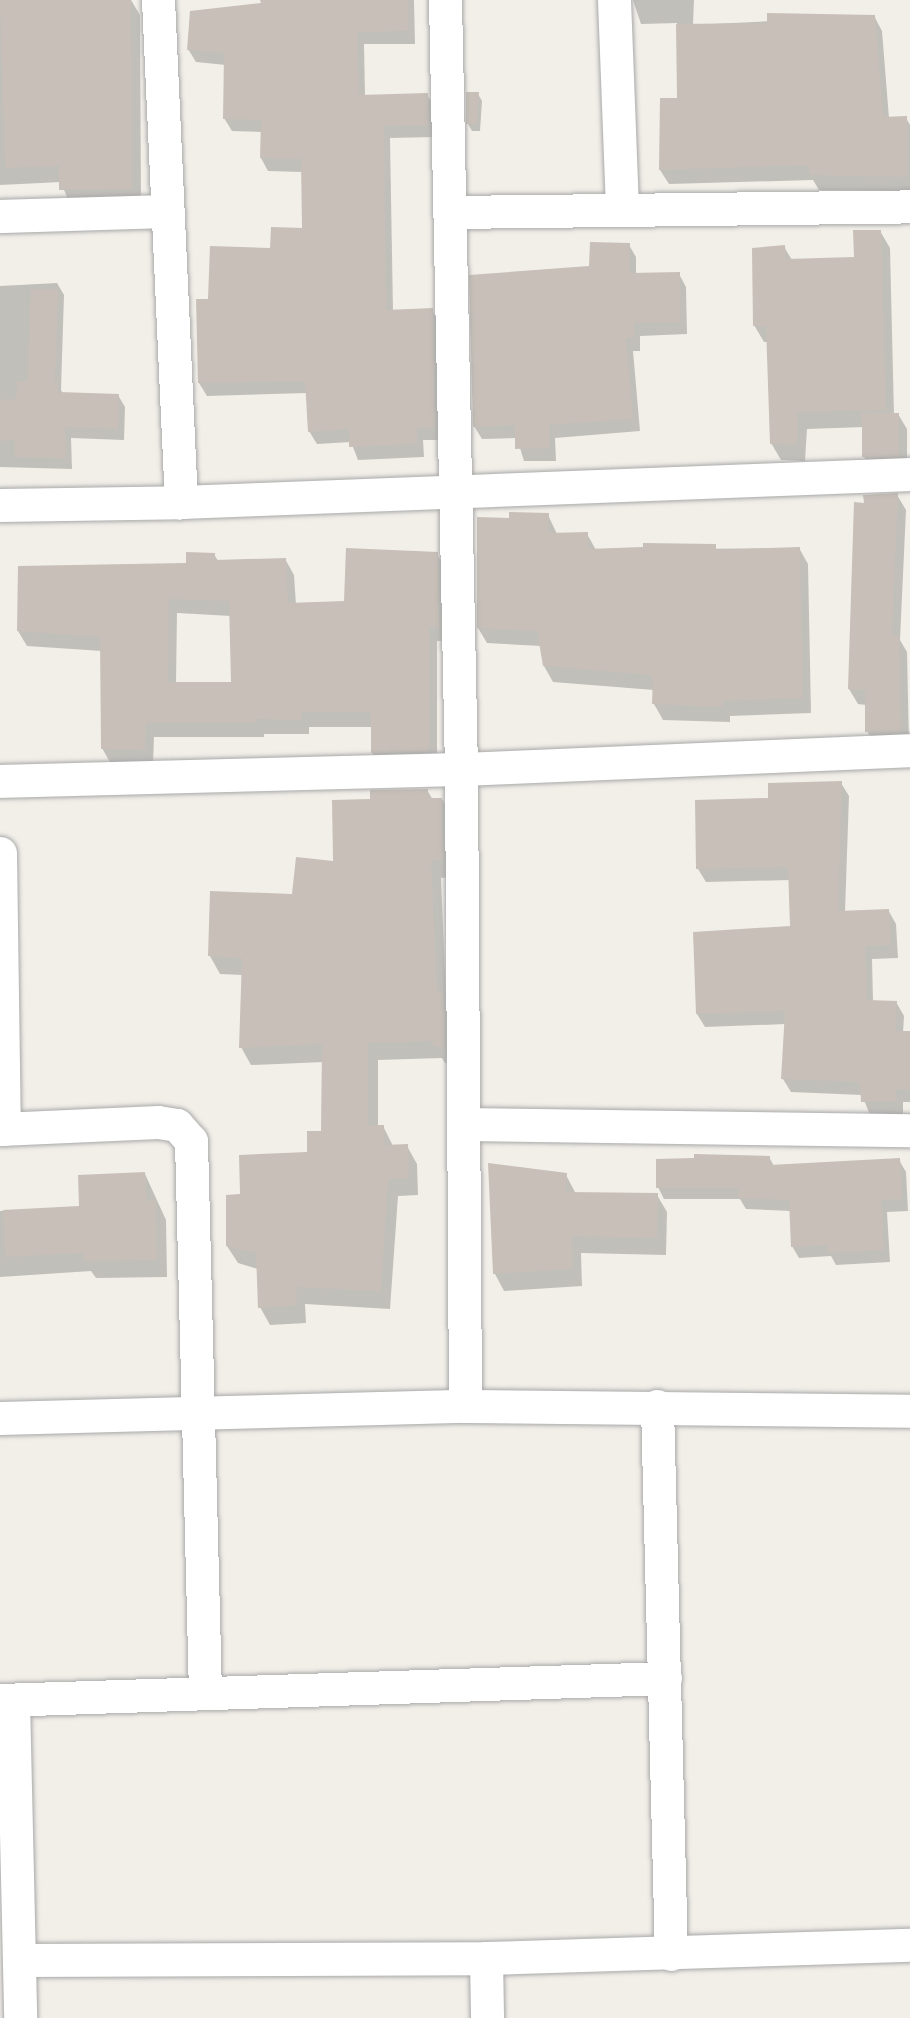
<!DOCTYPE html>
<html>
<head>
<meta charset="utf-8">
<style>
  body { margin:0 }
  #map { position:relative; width:910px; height:2018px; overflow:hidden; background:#f2efe9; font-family:Overpass,sans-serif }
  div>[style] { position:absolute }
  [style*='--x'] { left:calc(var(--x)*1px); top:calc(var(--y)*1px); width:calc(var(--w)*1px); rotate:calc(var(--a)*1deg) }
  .shadow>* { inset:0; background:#0003 }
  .building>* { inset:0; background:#c7bfb8; transform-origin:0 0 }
  .roads { filter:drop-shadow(0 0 2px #a9a9a9) drop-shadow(0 0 2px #a9a9a9) }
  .minor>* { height:33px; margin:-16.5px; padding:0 16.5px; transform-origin:16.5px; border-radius:16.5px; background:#fff }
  span { translate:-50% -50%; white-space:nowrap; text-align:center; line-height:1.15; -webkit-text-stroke:6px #fff; paint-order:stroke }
</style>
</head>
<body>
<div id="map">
  <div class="shadow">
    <i style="clip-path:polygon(0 0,131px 0,140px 15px,141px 204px,70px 205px,61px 182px,0 185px)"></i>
    <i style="clip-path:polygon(262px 0,414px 0,415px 44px,364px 44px,365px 96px,427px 95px,435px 107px,435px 137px,390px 138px,393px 311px,432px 310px,439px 323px,442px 440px,423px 440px,424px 457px,358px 460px,351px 442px,317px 444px,309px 431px,307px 393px,207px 396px,199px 383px,210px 300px,272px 250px,303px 229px,302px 172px,268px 171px,261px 158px,262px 132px,232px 131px,224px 118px,226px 65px,196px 62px,188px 49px,262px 5px)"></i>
    <i style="clip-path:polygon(633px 0,694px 0,693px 25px,874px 16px,882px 31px,889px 118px,906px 118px,910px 125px,910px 191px,819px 190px,813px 180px,669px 184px,660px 170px,679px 100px,677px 23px,641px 24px)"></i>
    <i style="clip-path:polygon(478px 94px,482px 101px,480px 131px,472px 131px,468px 124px)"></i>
    <i style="clip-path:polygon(880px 231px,890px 248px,894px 414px,898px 414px,907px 429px,907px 471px,873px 472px,864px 457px,864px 427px,807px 429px,805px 461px,781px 460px,771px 443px,768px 342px,764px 342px,754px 325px,784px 247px,792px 260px,855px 259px)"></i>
    <i style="clip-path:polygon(629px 245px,636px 257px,636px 274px,679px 274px,686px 287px,687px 334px,640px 336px,640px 351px,633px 351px,640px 431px,555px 438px,556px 461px,524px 461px,517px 438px,482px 439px,474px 426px,591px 267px)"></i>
    <i style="clip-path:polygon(57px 283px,64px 295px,61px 390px,63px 394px,118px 395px,125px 407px,124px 440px,71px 438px,72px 469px,0 467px,0 286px)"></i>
    <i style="clip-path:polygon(897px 495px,906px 510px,900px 640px,907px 652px,909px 746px,876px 747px,867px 731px,866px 705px,858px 704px,849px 689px,865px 504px)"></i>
    <i style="clip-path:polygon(548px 515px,557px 534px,587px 534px,596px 550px,799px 548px,808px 564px,811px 713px,730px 716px,730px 722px,663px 720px,654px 704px,654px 690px,553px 682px,544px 666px,541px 646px,487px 643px,478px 628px,510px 520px)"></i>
    <i style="clip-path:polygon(evenodd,214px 554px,218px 561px,285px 559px,294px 575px,296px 605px,345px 603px,437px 554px,446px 569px,447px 641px,437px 641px,437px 766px,381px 767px,372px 752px,372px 727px,309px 727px,309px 734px,264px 734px,264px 737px,154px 737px,153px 765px,111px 764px,102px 748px,102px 651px,27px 646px,18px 631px,20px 568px,187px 564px,214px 554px,177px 613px,231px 616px,232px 683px,176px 683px,177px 613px)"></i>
    <i style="clip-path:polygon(841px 783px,849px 796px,845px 912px,888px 910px,896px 924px,898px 958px,872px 959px,873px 1001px,896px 1002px,904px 1016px,903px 1033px,910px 1033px,910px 1102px,903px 1102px,903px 1114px,870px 1115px,862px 1095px,791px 1092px,783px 1079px,786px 1024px,705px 1027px,697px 1014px,792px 927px,790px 880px,706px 882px,698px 869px,770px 799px)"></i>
    <i style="clip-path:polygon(427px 790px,433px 800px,442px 799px,452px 817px,452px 877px,441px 878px,446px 998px,453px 1011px,453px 1064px,445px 1063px,442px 1058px,378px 1060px,378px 1127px,383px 1126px,393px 1146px,407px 1146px,417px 1164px,418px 1195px,398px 1196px,390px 1309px,305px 1304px,306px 1323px,270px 1325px,260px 1307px,258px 1269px,238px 1263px,227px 1246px,242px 1196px,308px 1154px,323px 1133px,324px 1062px,251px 1065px,241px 1047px,243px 975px,220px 974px,210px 956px,335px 862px,371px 800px)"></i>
    <i style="clip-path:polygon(769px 1157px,774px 1166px,899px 1160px,906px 1172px,908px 1211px,887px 1212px,890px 1262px,836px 1265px,831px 1256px,799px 1258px,792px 1246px,791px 1211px,746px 1209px,740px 1199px,664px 1199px,658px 1187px)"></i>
    <i style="clip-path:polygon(489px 1165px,566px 1175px,576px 1194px,657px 1195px,667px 1212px,666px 1255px,581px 1253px,582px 1286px,504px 1291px,495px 1274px)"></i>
    <i style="clip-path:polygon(145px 1174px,166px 1220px,167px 1277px,96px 1278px,91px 1271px,0 1277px,0 1211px,81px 1208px)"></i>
  </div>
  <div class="building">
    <i style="clip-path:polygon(0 0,131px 0,132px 189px,59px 190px,59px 166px,5px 168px)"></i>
    <i style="clip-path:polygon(260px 0,408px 0,408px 31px,357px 32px,359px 95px,428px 93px,429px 125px,384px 126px,386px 310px,433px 308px,435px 427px,417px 428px,417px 444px,349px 447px,349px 429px,308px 432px,305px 381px,198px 383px,196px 299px,208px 299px,210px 246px,270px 248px,271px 227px,302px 228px,301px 159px,260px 158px,261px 120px,223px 119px,224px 53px,187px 50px,190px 11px,261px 3px)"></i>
    <i style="clip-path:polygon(767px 13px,875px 15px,883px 117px,907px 116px,907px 177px,809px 175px,809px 165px,659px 170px,660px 98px,677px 98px,676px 24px,767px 23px)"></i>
    <i style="clip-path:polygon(466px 92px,479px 92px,477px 124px,466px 124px)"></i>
    <i style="clip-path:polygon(853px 230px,881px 230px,886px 410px,798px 412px,797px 445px,770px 444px,766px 326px,753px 326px,752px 248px,785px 245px,786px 259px,854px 257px)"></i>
    <i style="clip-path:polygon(590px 242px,630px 243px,629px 273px,680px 272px,680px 322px,634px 323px,634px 338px,626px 338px,633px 419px,549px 425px,549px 448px,515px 449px,515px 425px,473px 427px,469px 275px,589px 266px)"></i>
    <i style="clip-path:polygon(31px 289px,58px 290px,55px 383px,59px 383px,58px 392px,119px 394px,118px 429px,65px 427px,66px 458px,14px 457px,15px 440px,0 441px,0 400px,16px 399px,17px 382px,27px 382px)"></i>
    <i style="left:862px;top:413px;width:37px;height:44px"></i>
    <i style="clip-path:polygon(898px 493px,892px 635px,899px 635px,901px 731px,865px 732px,865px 690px,848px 689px,854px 502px,864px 503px,863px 495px)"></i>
    <i style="clip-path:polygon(509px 512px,549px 513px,548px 533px,588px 532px,588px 549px,643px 547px,643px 543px,716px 544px,716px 550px,800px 547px,803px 698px,722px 701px,722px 707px,652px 704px,653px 675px,543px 666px,537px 631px,477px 628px,477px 517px,509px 518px)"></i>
    <i style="clip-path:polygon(evenodd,346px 548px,438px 552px,439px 627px,429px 626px,429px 751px,371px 753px,371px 712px,301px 712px,301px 720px,256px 719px,256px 723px,146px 723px,145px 750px,101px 749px,100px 637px,17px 631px,18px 566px,186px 563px,186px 552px,215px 553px,215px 560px,286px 558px,288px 603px,344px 601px,346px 548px,169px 599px,229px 601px,231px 682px,168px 682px,169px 599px)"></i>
    <i style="clip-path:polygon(842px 781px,838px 911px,889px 909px,891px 945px,865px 946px,867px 1000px,897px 1001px,896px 1031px,910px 1031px,910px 1090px,896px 1089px,897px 1101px,861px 1102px,860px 1082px,781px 1079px,785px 1011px,696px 1014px,693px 932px,790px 926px,788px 867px,696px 869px,695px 800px,768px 798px,768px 783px)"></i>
    <i style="clip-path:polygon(428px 789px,428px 798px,442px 798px,443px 860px,431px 860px,437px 992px,444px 992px,444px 1047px,433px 1046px,433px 1041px,368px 1043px,368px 1125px,384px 1125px,384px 1145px,408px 1144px,409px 1178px,388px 1178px,381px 1291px,296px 1287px,297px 1305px,258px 1308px,256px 1253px,226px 1246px,226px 1195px,240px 1194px,239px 1155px,307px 1152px,307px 1131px,321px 1131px,322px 1044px,239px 1048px,242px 958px,208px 956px,210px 891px,292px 894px,296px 857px,333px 861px,332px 800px,370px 799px,370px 790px)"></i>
    <i style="clip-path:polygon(694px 1154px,770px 1156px,770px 1165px,900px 1158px,902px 1199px,881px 1200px,884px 1250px,828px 1253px,828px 1245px,791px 1247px,789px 1200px,738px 1198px,738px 1188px,656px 1188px,656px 1159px,694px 1158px)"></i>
    <i style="clip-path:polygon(488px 1163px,567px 1173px,566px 1192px,658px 1193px,657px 1238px,572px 1236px,573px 1269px,493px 1274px)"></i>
    <i style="clip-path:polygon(145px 1172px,146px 1201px,156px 1200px,157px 1260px,84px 1261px,84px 1253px,5px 1257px,3px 1210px,79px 1206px,78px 1175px)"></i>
  </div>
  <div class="roads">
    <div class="minor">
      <i style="--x:158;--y:0;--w:503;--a:87.38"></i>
      <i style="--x:445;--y:0;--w:769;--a:88.81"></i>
      <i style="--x:461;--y:769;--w:637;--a:89.64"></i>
      <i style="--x:614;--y:0;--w:208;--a:87.8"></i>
      <i style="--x:451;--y:212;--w:459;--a:-0.7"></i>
      <i style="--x:0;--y:216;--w:167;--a:-1.7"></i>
      <i style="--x:0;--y:505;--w:181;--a:-0.9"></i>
      <i style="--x:181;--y:502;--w:730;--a:-2.2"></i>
      <i style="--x:0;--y:781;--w:461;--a:-1.5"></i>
      <i style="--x:461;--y:769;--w:449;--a:-2.4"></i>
      <i style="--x:0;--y:853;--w:276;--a:89.2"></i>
      <i style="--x:463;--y:1124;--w:447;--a:0.8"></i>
      <i style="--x:0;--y:1129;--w:158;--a:-2.5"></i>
      <i style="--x:158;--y:1122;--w:19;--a:9"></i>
      <i style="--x:177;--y:1125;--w:21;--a:49"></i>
      <i style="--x:191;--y:1141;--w:552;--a:88.55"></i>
      <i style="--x:657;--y:1406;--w:548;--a:88.54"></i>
      <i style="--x:0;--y:1418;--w:465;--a:-1.5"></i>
      <i style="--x:465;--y:1406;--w:445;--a:0.6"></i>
      <i style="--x:0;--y:1700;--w:665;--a:-1.89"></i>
      <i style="--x:13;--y:1700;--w:318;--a:88.7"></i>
      <i style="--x:486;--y:1958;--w:60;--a:89"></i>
      <i style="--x:19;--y:1960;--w:467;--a:-0.2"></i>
      <i style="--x:486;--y:1958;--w:424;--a:-1.8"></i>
    </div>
  </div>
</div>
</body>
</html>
